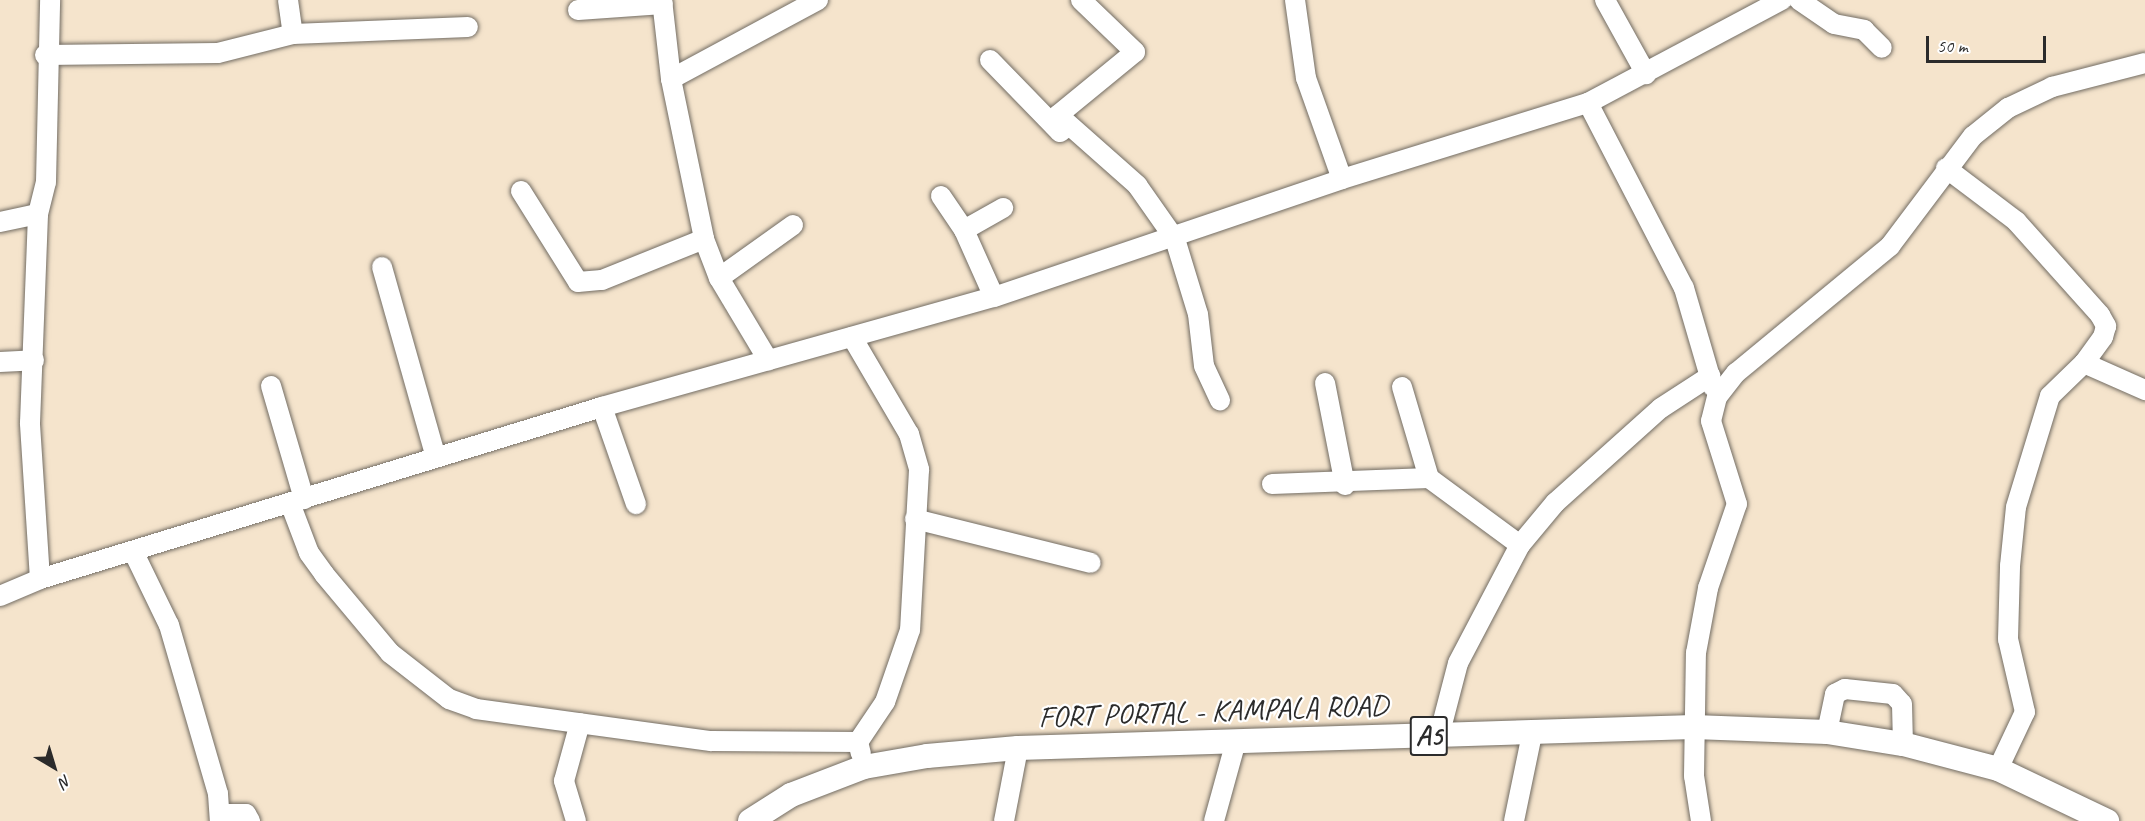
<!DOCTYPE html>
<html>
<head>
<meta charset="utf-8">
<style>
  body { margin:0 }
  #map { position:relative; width:2145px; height:821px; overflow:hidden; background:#f5e4cc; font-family:Caveat,sans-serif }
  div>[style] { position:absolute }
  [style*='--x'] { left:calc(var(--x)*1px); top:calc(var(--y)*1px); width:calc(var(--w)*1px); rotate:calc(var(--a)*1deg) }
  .roads { filter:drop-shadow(0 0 2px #726c63) drop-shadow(0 0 2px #726c63) }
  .minor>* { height:20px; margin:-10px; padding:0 10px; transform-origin:10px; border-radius:10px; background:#fff }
  .major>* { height:24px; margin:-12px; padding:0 12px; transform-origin:12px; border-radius:12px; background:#fff }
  span { translate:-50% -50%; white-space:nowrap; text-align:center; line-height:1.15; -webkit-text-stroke:4.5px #fff; paint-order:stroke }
  .shield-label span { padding:2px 4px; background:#fff; border:2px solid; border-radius:4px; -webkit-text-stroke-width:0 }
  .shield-label { font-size:28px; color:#2b2b2b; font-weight:700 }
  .street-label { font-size:30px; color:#2b2b2b }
  .north { position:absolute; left:24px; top:737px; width:60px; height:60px; -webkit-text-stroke:4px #fff; paint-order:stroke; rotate:142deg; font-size:16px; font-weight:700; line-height:24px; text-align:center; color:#2b2b2b }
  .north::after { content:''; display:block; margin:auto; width:21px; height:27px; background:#2b2b2b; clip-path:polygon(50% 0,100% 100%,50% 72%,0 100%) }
  .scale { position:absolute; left:1926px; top:36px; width:120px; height:27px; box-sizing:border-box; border:3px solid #2b2b2b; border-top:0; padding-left:8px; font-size:18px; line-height:21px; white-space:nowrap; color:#2b2b2b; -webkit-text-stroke:4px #fff; paint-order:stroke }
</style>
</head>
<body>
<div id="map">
  <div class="roads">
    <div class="minor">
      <i style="--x:288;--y:0;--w:34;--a:82"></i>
      <i style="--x:662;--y:0;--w:80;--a:83.5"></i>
      <i style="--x:671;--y:79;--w:163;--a:78.3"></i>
      <i style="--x:704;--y:239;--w:42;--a:69"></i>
      <i style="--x:719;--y:278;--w:96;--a:59.1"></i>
      <i style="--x:1081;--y:0;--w:75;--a:43.9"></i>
      <i style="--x:1135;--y:52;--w:99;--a:140.7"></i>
      <i style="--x:1058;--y:115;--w:106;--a:41.5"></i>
      <i style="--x:1137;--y:185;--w:66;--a:54.9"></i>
      <i style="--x:1175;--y:239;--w:78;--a:73"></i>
      <i style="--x:1198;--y:314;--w:52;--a:83.4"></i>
      <i style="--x:1204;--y:366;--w:38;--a:65"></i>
      <i style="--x:1295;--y:0;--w:79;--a:82"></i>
      <i style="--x:1306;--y:78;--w:107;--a:70.4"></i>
      <i style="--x:1605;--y:0;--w:85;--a:61"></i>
      <i style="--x:1799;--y:0;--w:42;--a:34.4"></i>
      <i style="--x:1834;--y:24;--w:31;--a:11"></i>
      <i style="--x:1864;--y:30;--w:25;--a:45"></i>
      <i style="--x:578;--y:10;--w:85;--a:-4"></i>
      <i style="--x:45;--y:55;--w:173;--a:-0.7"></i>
      <i style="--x:218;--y:53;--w:77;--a:-14.2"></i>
      <i style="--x:293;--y:34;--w:175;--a:-2.3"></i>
      <i style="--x:990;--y:60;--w:100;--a:45.8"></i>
      <i style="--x:1060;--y:132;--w:5;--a:-37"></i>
      <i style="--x:671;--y:79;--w:167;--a:-28.3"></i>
      <i style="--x:1588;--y:103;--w:208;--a:62.6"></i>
      <i style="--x:1684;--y:288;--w:103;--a:73.7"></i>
      <i style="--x:1946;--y:168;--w:88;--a:37.1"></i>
      <i style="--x:2016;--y:221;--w:126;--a:48.2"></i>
      <i style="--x:2100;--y:315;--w:13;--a:61"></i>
      <i style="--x:2106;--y:326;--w:11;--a:105"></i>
      <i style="--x:2103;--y:337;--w:32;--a:126"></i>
      <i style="--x:521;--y:191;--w:107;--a:57.9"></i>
      <i style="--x:578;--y:282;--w:24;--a:-5"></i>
      <i style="--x:602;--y:280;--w:110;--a:-21.9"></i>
      <i style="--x:941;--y:196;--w:41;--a:55.9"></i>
      <i style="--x:964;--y:230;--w:73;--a:65.9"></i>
      <i style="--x:0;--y:222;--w:39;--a:-12"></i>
      <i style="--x:964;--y:230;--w:45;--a:-29.4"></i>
      <i style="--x:382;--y:267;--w:198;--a:74.2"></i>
      <i style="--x:719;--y:278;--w:91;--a:-35.6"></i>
      <i style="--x:852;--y:337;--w:113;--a:59.6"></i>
      <i style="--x:909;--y:434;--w:37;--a:74"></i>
      <i style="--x:919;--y:470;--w:160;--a:93.2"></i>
      <i style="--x:910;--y:630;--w:76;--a:109.1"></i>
      <i style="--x:885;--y:702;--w:48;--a:124"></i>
      <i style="--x:858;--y:742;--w:12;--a:76"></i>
      <i style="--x:0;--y:362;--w:34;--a:-3"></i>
      <i style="--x:1325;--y:383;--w:104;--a:78.9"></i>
      <i style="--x:271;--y:386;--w:118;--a:73.7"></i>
      <i style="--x:1402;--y:387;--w:95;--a:73.5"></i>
      <i style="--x:1429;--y:478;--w:113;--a:36.4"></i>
      <i style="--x:602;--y:407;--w:103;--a:70.7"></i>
      <i style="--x:1272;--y:484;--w:157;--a:-2.2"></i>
      <i style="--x:290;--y:503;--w:53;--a:69.2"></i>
      <i style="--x:309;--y:553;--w:26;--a:54"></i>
      <i style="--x:324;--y:574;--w:103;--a:50.1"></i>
      <i style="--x:390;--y:653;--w:75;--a:37.9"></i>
      <i style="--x:449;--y:699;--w:29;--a:20"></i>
      <i style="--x:476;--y:709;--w:237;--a:7.8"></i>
      <i style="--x:711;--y:741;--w:147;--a:0.4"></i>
      <i style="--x:915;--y:519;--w:181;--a:14"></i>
      <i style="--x:133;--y:551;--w:82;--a:64.1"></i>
      <i style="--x:169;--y:625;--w:176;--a:73.8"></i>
      <i style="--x:218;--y:794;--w:27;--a:86"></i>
      <i style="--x:40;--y:579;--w:156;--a:-93.7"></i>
      <i style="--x:30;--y:423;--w:209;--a:-87.8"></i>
      <i style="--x:38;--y:214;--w:33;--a:-76"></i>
      <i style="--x:46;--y:182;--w:182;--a:-88.7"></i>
      <i style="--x:0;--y:596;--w:43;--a:-23"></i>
      <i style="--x:40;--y:579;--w:588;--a:-17.02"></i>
      <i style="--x:602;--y:407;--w:407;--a:-15.7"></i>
      <i style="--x:994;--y:297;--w:367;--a:-18.7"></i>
      <i style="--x:1342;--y:179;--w:257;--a:-17.2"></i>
      <i style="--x:1588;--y:103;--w:220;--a:-28"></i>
      <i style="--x:1827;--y:732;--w:39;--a:-78"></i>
      <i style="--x:1835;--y:694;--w:11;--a:-27"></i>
      <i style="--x:1845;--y:689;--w:48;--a:5.9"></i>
      <i style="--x:1893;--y:694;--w:13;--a:48"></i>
      <i style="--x:1902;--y:704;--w:40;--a:88.6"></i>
      <i style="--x:1439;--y:736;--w:75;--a:-75.4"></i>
      <i style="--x:1458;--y:663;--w:133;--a:-62.3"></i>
      <i style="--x:1520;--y:545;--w:55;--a:-50.2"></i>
      <i style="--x:1555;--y:503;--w:142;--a:-41.9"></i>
      <i style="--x:1661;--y:408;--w:59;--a:-33.1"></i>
      <i style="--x:1998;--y:769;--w:63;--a:-64.7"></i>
      <i style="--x:2025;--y:712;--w:75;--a:-103.1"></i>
      <i style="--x:2008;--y:639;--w:73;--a:-88.4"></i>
      <i style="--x:2010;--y:566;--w:59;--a:-84.2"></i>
      <i style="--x:2016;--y:507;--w:116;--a:-73"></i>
      <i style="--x:2050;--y:396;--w:47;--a:-44.1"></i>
      <i style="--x:2084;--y:363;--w:67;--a:23.9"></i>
      <i style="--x:223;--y:814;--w:23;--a:0"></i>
      <i style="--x:246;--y:814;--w:8;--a:60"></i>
      <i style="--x:576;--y:821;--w:42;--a:-106.7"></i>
      <i style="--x:564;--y:781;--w:60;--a:-74.6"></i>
      <i style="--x:1004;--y:821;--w:74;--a:-79.1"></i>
      <i style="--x:1214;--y:821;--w:83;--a:-74.6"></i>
      <i style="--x:1514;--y:821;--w:89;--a:-78.3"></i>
      <i style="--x:1701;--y:821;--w:46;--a:-98.8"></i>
      <i style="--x:1694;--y:776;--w:123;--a:-89.1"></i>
      <i style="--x:1696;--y:653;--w:66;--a:-79.5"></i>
      <i style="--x:1708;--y:588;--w:89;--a:-71"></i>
      <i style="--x:1737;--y:504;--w:87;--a:-107.4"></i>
      <i style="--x:1711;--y:421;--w:25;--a:-76"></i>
      <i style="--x:1717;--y:397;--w:31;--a:-52"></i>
      <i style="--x:1736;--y:373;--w:200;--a:-39.5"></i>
      <i style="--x:1890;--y:246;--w:138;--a:-53"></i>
      <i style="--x:1973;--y:136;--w:45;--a:-38.7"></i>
      <i style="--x:2008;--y:108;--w:49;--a:-25.5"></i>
      <i style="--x:2052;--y:87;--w:96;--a:-14.5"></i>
    </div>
    <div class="major">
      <i style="--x:750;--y:821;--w:49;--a:-32.4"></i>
      <i style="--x:791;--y:795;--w:78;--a:-21"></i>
      <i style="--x:864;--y:767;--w:64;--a:-9.9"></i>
      <i style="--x:927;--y:756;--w:91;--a:-5"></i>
      <i style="--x:1018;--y:748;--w:676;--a:-1.78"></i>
      <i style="--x:1694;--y:727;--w:133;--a:2.2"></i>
      <i style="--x:1827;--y:732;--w:77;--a:9"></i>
      <i style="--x:1903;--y:744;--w:98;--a:14.7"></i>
      <i style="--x:1998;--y:769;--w:121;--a:25.5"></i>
    </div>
  </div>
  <div class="shield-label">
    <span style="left:1429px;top:736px">A5</span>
  </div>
  <div class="street-label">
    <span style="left:1213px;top:711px;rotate:-2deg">FORT PORTAL - KAMPALA ROAD</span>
  </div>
  <div class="north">N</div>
  <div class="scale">50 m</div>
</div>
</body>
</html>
